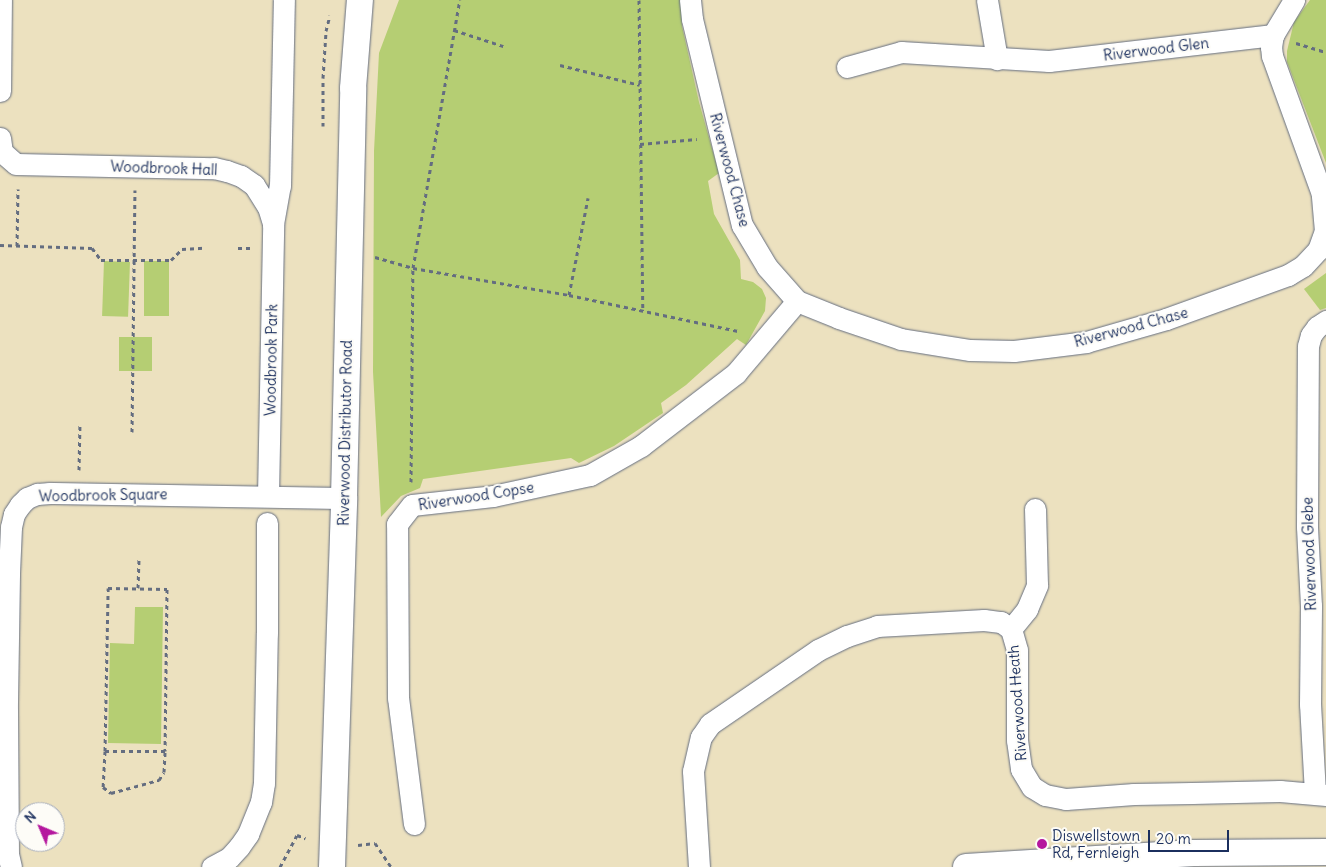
<!DOCTYPE html>
<html>
<head>
<meta charset="utf-8">
<style>
  body { margin:0 }
  #map { position:relative; width:1326px; height:867px; overflow:hidden; background:#ece1bf; font-family:Delius,sans-serif }
  div>[style] { position:absolute }
  [style*='--x'] { left:calc(var(--x)*1px); top:calc(var(--y)*1px); width:calc(var(--w)*1px); rotate:calc(var(--a)*1deg) }
  .green>* { inset:0; background:#b5ce73; transform-origin:0 0 }
  .path>* { height:3px; margin-top:-1.5px; transform-origin:0; background:repeating-linear-gradient(90deg,#646d80 0 4px,transparent 0 8px) }
  .roads { filter:drop-shadow(0 0 1px #646d80) drop-shadow(0 0 1px #646d80) }
  .minor>* { height:21px; margin:-10.5px; padding:0 10.5px; transform-origin:10.5px; border-radius:10.5px; background:#fff }
  .tertiary>* { height:26px; margin:-13px; padding:0 13px; transform-origin:13px; border-radius:13px; background:#fff }
  .dots>* { width:14px; height:14px; translate:-50% -50%; box-sizing:border-box; border:2px solid #fdfcf7; border-radius:50% }
  span { translate:-50% -50%; white-space:nowrap; text-align:center; line-height:1.15; -webkit-text-stroke:4px #fdfcf7; paint-order:stroke }
  .street-label { font-size:15px; color:#1b2f5e }
  .poi-label { font-size:15px; color:#1b2f5e }
  .left { translate:0 -50%; text-align:left }
  .north { position:absolute; left:15px; top:802px; width:50px; height:50px; box-sizing:border-box; background:#fdfcf7; border:1px solid #a3aaba; border-radius:50%; rotate:315deg; font-size:14px; font-weight:700; line-height:20px; text-align:center; color:#1b2f5e }
  .north::after { content:''; display:block; margin:auto; width:18px; height:22px; background:#b5179e; clip-path:polygon(50% 0,100% 100%,50% 72%,0 100%) }
  .scale { position:absolute; left:1148px; top:830px; width:81px; height:22px; box-sizing:border-box; border:2px solid #1b2f5e; border-top:0; padding-left:6px; font-size:15px; line-height:18px; white-space:nowrap; color:#1b2f5e; -webkit-text-stroke:4px #fdfcf7; paint-order:stroke }
</style>
</head>
<body>
<div id="map">
  <div class="green">
    <i style="clip-path:polygon(399px 0,681px 0,682px 26px,699px 102px,719px 173px,708px 181px,714px 214px,740px 260px,741px 279px,753px 282px,762px 289px,766px 298px,765px 311px,746px 345px,737px 339px,686px 385px,661px 403px,663px 413px,614px 446px,579px 463px,571px 458px,423px 479px,420px 488px,401px 496px,381px 517px,373px 372px,374px 151px,379px 53px)"></i>
    <i style="clip-path:polygon(1310px 0,1326px 0,1326px 163px,1287px 62px,1287px 51px,1294px 22px)"></i>
    <i style="left:104px;top:261px;width:26px;height:55px;rotate:2deg"></i>
    <i style="left:144px;top:261px;width:25px;height:55px"></i>
    <i style="clip-path:polygon(1326px 273px,1326px 308px,1320px 310px,1304px 289px)"></i>
    <i style="left:119px;top:337px;width:33px;height:34px"></i>
    <i style="clip-path:polygon(135px 607px,163px 607px,161px 744px,108px 743px,110px 643px,134px 644px)"></i>
  </div>
  <div class="path">
    <i style="--x:639;--y:0;--w:311;--a:89.3"></i>
    <i style="--x:454;--y:30;--w:52;--a:18.1"></i>
    <i style="--x:1296;--y:43;--w:31;--a:17"></i>
    <i style="--x:560;--y:65;--w:82;--a:14"></i>
    <i style="--x:323;--y:126;--w:48;--a:-90"></i>
    <i style="--x:323;--y:78;--w:47;--a:-86.3"></i>
    <i style="--x:326;--y:31;--w:16;--a:-76"></i>
    <i style="--x:640;--y:144;--w:57;--a:-5"></i>
    <i style="--x:0;--y:245;--w:92;--a:1.9"></i>
    <i style="--x:92;--y:248;--w:15;--a:53"></i>
    <i style="--x:101;--y:260;--w:70;--a:0"></i>
    <i style="--x:171;--y:260;--w:16;--a:-45"></i>
    <i style="--x:182;--y:249;--w:22;--a:-3"></i>
    <i style="--x:17;--y:246;--w:57;--a:-89"></i>
    <i style="--x:238;--y:248;--w:12;--a:0"></i>
    <i style="--x:375;--y:257;--w:40;--a:16"></i>
    <i style="--x:413;--y:268;--w:158;--a:9.8"></i>
    <i style="--x:569;--y:295;--w:174;--a:12"></i>
    <i style="--x:569;--y:295;--w:99;--a:-78.9"></i>
    <i style="--x:132;--y:432;--w:242;--a:-89.3"></i>
    <i style="--x:79;--y:470;--w:46;--a:-88.8"></i>
    <i style="--x:411;--y:482;--w:214;--a:-89.5"></i>
    <i style="--x:413;--y:268;--w:272;--a:-80.1"></i>
    <i style="--x:108;--y:588;--w:59;--a:1"></i>
    <i style="--x:167;--y:589;--w:162;--a:90.7"></i>
    <i style="--x:165;--y:751;--w:60;--a:180"></i>
    <i style="--x:105;--y:751;--w:163;--a:-88.9"></i>
    <i style="--x:138;--y:588;--w:30;--a:-88"></i>
    <i style="--x:105;--y:751;--w:36;--a:93"></i>
    <i style="--x:103;--y:787;--w:10;--a:37"></i>
    <i style="--x:111;--y:793;--w:50;--a:-15.2"></i>
    <i style="--x:159;--y:780;--w:9;--a:-58"></i>
    <i style="--x:164;--y:772;--w:21;--a:-87"></i>
    <i style="--x:358;--y:845;--w:17;--a:-7"></i>
    <i style="--x:375;--y:843;--w:29;--a:56"></i>
    <i style="--x:280;--y:867;--w:36;--a:-62"></i>
    <i style="--x:297;--y:835;--w:9;--a:21"></i>
  </div>
  <div class="roads">
    <div class="minor">
      <i style="--x:690;--y:0;--w:19;--a:84"></i>
      <i style="--x:692;--y:19;--w:212;--a:76.4"></i>
      <i style="--x:742;--y:225;--w:49;--a:59.2"></i>
      <i style="--x:767;--y:267;--w:45;--a:48.6"></i>
      <i style="--x:797;--y:301;--w:45;--a:22"></i>
      <i style="--x:839;--y:318;--w:65;--a:18.7"></i>
      <i style="--x:901;--y:339;--w:70;--a:9.1"></i>
      <i style="--x:970;--y:350;--w:44;--a:1.3"></i>
      <i style="--x:1014;--y:351;--w:73;--a:-7.1"></i>
      <i style="--x:1086;--y:342;--w:83;--a:-16"></i>
      <i style="--x:1166;--y:319;--w:130;--a:-19.8"></i>
      <i style="--x:1288;--y:275;--w:17;--a:-31"></i>
      <i style="--x:1303;--y:266;--w:22;--a:-47"></i>
      <i style="--x:1318;--y:250;--w:20;--a:-70"></i>
      <i style="--x:1325;--y:231;--w:37;--a:-95"></i>
      <i style="--x:1322;--y:194;--w:147;--a:-109.9"></i>
      <i style="--x:1272;--y:56;--w:9;--a:-96"></i>
      <i style="--x:1271;--y:47;--w:12;--a:-81"></i>
      <i style="--x:1273;--y:35;--w:41;--a:-59"></i>
      <i style="--x:987;--y:0;--w:60;--a:80.4"></i>
      <i style="--x:847;--y:67;--w:56;--a:-15.5"></i>
      <i style="--x:901;--y:52;--w:148;--a:3.5"></i>
      <i style="--x:1049;--y:61;--w:226;--a:-6.6"></i>
      <i style="--x:0;--y:91;--w:91;--a:-89.4"></i>
      <i style="--x:0;--y:138;--w:14;--a:82"></i>
      <i style="--x:2;--y:152;--w:18;--a:41"></i>
      <i style="--x:16;--y:164;--w:198;--a:1.2"></i>
      <i style="--x:214;--y:168;--w:13;--a:13"></i>
      <i style="--x:227;--y:171;--w:15;--a:20"></i>
      <i style="--x:241;--y:176;--w:16;--a:35"></i>
      <i style="--x:254;--y:185;--w:26;--a:58"></i>
      <i style="--x:268;--y:207;--w:17;--a:73"></i>
      <i style="--x:268;--y:496;--w:272;--a:-88.9"></i>
      <i style="--x:273;--y:224;--w:39;--a:-80"></i>
      <i style="--x:280;--y:186;--w:186;--a:-88.8"></i>
      <i style="--x:1011;--y:629;--w:26;--a:-51"></i>
      <i style="--x:1027;--y:609;--w:26;--a:-67"></i>
      <i style="--x:1037;--y:585;--w:76;--a:-91.5"></i>
      <i style="--x:1315;--y:793;--w:89;--a:-93.2"></i>
      <i style="--x:1310;--y:704;--w:98;--a:-89.4"></i>
      <i style="--x:1311;--y:606;--w:80;--a:-92.9"></i>
      <i style="--x:1307;--y:526;--w:180;--a:-89.7"></i>
      <i style="--x:1308;--y:346;--w:11;--a:-75"></i>
      <i style="--x:1311;--y:335;--w:10;--a:-53"></i>
      <i style="--x:1317;--y:327;--w:11;--a:-34"></i>
      <i style="--x:414;--y:824;--w:127;--a:-97.2"></i>
      <i style="--x:398;--y:698;--w:174;--a:-90.3"></i>
      <i style="--x:397;--y:524;--w:24;--a:-52"></i>
      <i style="--x:412;--y:505;--w:81;--a:-6.3"></i>
      <i style="--x:493;--y:496;--w:99;--a:-12.2"></i>
      <i style="--x:590;--y:475;--w:59;--a:-29.6"></i>
      <i style="--x:641;--y:446;--w:120;--a:-37.5"></i>
      <i style="--x:736;--y:373;--w:94;--a:-49.7"></i>
      <i style="--x:11;--y:867;--w:13;--a:-103"></i>
      <i style="--x:8;--y:854;--w:152;--a:-90.4"></i>
      <i style="--x:7;--y:702;--w:129;--a:-89.1"></i>
      <i style="--x:9;--y:573;--w:46;--a:-87.5"></i>
      <i style="--x:11;--y:527;--w:13;--a:-77"></i>
      <i style="--x:14;--y:514;--w:11;--a:-56"></i>
      <i style="--x:20;--y:505;--w:10;--a:-45"></i>
      <i style="--x:27;--y:498;--w:11;--a:-22"></i>
      <i style="--x:37;--y:494;--w:13;--a:-4"></i>
      <i style="--x:50;--y:493;--w:294;--a:1"></i>
      <i style="--x:212;--y:867;--w:19;--a:-28"></i>
      <i style="--x:229;--y:858;--w:15;--a:-48"></i>
      <i style="--x:239;--y:847;--w:16;--a:-55"></i>
      <i style="--x:248;--y:834;--w:35;--a:-68"></i>
      <i style="--x:261;--y:802;--w:19;--a:-81"></i>
      <i style="--x:264;--y:783;--w:150;--a:-88.9"></i>
      <i style="--x:267;--y:633;--w:110;--a:-90"></i>
      <i style="--x:699;--y:867;--w:96;--a:-93.6"></i>
      <i style="--x:693;--y:771;--w:35;--a:-77"></i>
      <i style="--x:701;--y:737;--w:16;--a:-55"></i>
      <i style="--x:710;--y:724;--w:131;--a:-34.4"></i>
      <i style="--x:818;--y:650;--w:32;--a:-26"></i>
      <i style="--x:847;--y:636;--w:32;--a:-18"></i>
      <i style="--x:877;--y:626;--w:107;--a:-3.2"></i>
      <i style="--x:984;--y:620;--w:17;--a:7"></i>
      <i style="--x:1001;--y:622;--w:12;--a:35"></i>
      <i style="--x:1011;--y:629;--w:22;--a:74"></i>
      <i style="--x:1017;--y:650;--w:90;--a:90"></i>
      <i style="--x:1017;--y:740;--w:29;--a:82"></i>
      <i style="--x:1021;--y:769;--w:21;--a:59"></i>
      <i style="--x:1032;--y:787;--w:15;--a:32"></i>
      <i style="--x:1045;--y:795;--w:21;--a:11"></i>
      <i style="--x:1066;--y:799;--w:68;--a:-4.2"></i>
      <i style="--x:1134;--y:794;--w:58;--a:-1"></i>
      <i style="--x:1192;--y:793;--w:88;--a:-1.3"></i>
      <i style="--x:1280;--y:791;--w:46;--a:5"></i>
    </div>
    <div class="tertiary">
      <i style="--x:332;--y:867;--w:369;--a:-88.1"></i>
      <i style="--x:344;--y:498;--w:410;--a:-88.7"></i>
      <i style="--x:353;--y:88;--w:88;--a:-85.5"></i>
      <i style="--x:966;--y:867;--w:228;--a:-3.5"></i>
      <i style="--x:1194;--y:853;--w:132;--a:-0.4"></i>
    </div>
  </div>
  <div class="dots">
    <i style="left:1042px;top:844px;background:#b5179e"></i>
  </div>
  <div class="street-label">
    <span style="left:1156px;top:49px;rotate:-7deg">Riverwood Glen</span>
    <span style="left:164px;top:168px;rotate:2deg">Woodbrook Hall</span>
    <span style="left:730px;top:170px;rotate:75deg">Riverwood Chase</span>
    <span style="left:1131px;top:327px;rotate:-15deg">Riverwood Chase</span>
    <span style="left:271px;top:360px;rotate:-89deg">Woodbrook Park</span>
    <span style="left:345px;top:433px;rotate:-89deg">Riverwood Distributor Road</span>
    <span style="left:103px;top:495px;rotate:-1deg">Woodbrook Square</span>
    <span style="left:476px;top:496px;rotate:-9deg">Riverwood Copse</span>
    <span style="left:1309px;top:554px;rotate:-92deg">Riverwood Glebe</span>
    <span style="left:1017px;top:703px;rotate:-94deg">Riverwood Heath</span>
  </div>
  <div class="poi-label">
    <span class="left" style="left:1052px;top:844px">Diswellstown<br>Rd, Fernleigh</span>
  </div>
  <div class="north">N</div>
  <div class="scale">20 m</div>
</div>
</body>
</html>
